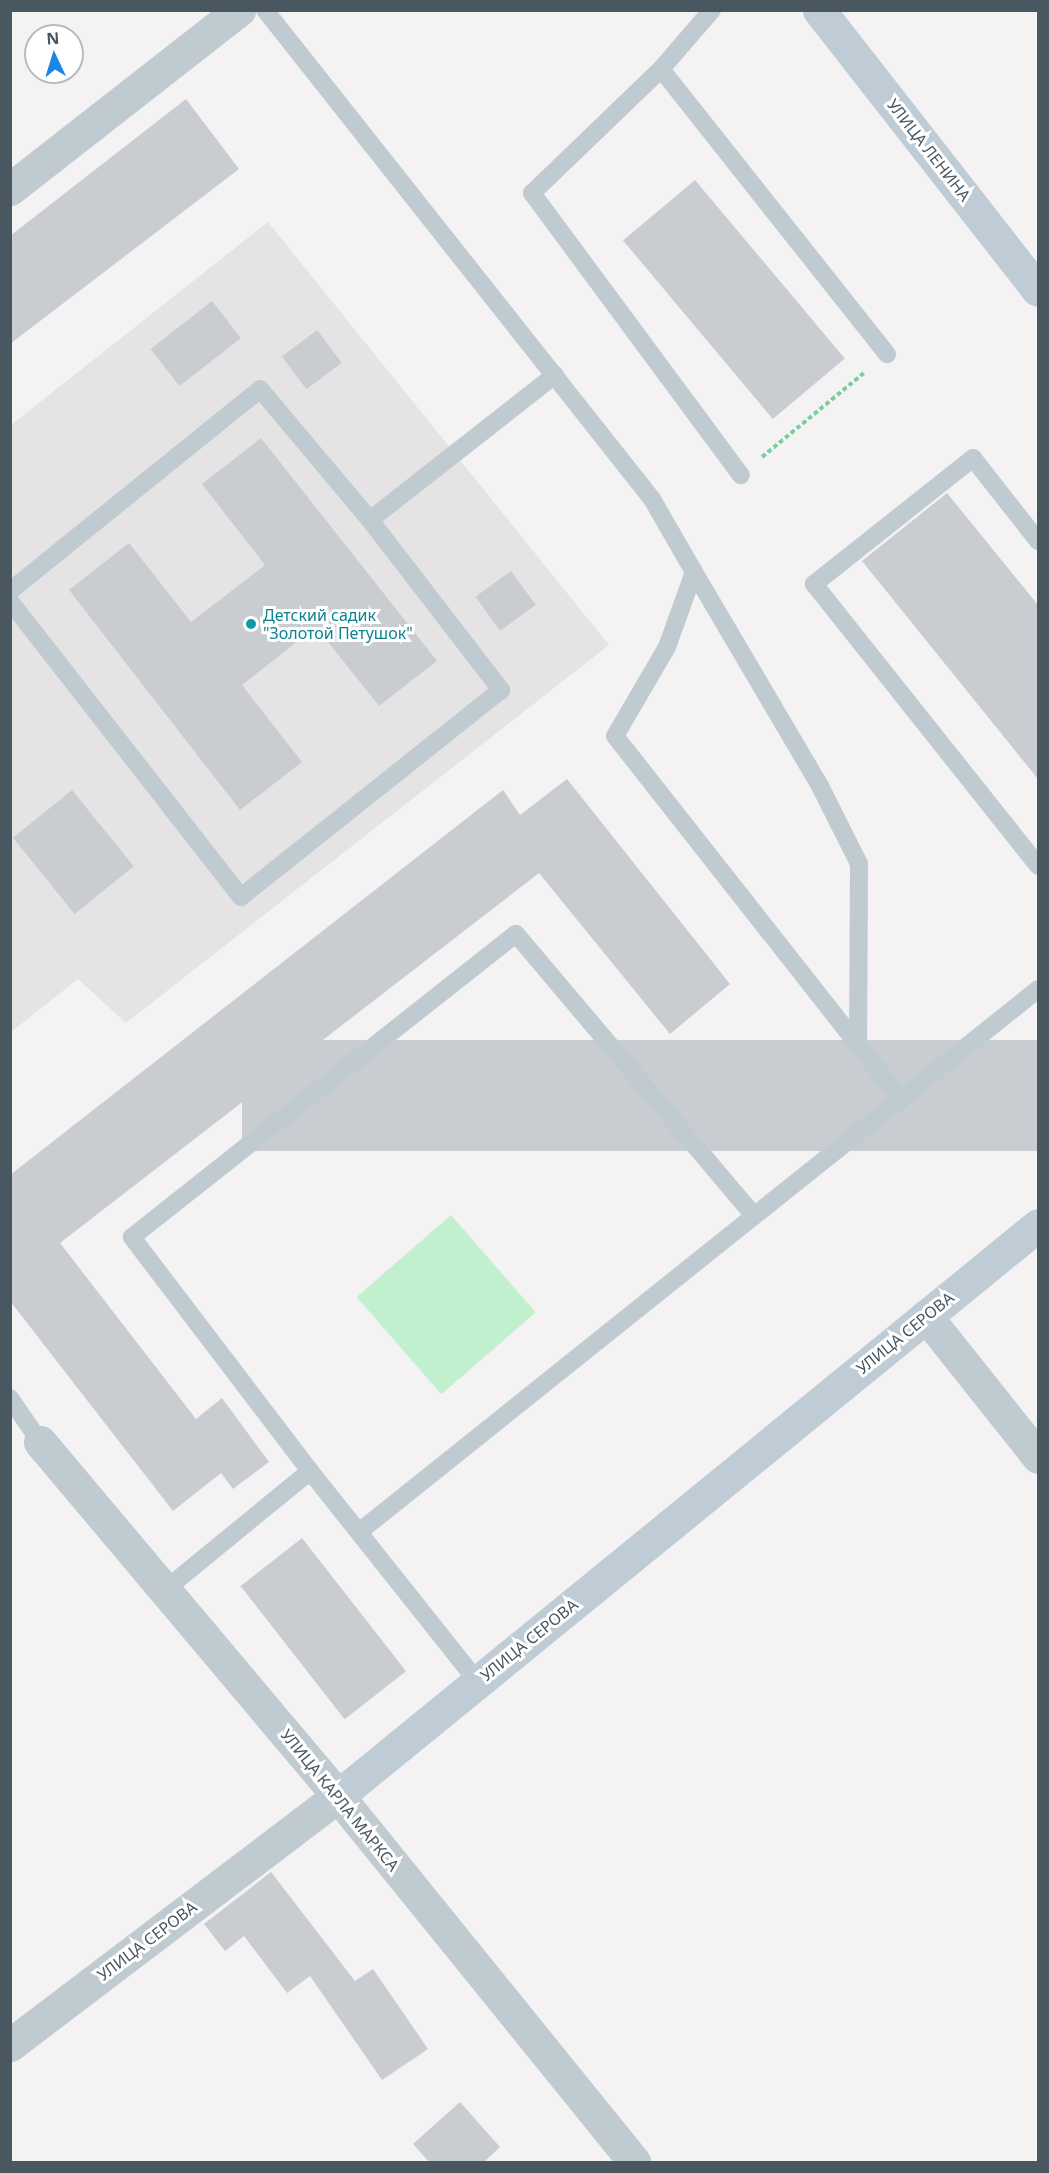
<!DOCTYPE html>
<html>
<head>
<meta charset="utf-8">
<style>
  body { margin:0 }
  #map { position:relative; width:1049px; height:2173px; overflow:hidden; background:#f4f2f2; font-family:"Noto Sans",sans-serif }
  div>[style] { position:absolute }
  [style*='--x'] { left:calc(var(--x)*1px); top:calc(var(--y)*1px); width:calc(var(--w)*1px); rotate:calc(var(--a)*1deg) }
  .education>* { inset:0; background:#e5e3e4 }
  .green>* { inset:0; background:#c1f0cf; transform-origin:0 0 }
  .building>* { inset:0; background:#c9cdd1; transform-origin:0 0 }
  .path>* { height:4px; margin-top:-2px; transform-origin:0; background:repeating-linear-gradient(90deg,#78cf9b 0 4.5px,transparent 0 7.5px) }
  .lane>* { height:18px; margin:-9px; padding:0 9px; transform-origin:9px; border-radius:9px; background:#bfcad1 }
  .street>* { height:33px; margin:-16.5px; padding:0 16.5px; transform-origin:16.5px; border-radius:16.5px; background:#bfcad1 }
  .secondary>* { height:33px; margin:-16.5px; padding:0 16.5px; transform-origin:16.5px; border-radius:16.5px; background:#bfccd5 }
  .dots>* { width:16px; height:16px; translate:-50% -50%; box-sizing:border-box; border:3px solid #fff; border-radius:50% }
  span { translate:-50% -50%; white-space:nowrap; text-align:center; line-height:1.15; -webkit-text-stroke:6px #fff; paint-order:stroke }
  .street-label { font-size:16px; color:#495760 }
  .culture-label { font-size:16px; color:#0d838f }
  .left { translate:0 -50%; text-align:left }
  .frame { position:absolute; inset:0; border:12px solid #495760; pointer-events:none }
  .north { position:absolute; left:24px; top:24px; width:60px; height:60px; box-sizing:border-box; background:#fff; border:2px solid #b6bcbf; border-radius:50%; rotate:356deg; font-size:16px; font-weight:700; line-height:24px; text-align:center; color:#495760 }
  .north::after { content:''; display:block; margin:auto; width:21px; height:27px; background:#1888e7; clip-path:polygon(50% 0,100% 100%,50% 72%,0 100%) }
</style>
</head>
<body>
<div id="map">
  <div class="education">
    <i style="clip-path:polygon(268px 222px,609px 645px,126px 1023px,78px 979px,11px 1032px,11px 425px)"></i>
  </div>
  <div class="green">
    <i style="left:451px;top:1215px;width:129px;height:125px;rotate:49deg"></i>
  </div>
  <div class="building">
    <i style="clip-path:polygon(186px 99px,239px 169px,10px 344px,10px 236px)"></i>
    <i style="left:695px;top:180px;width:233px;height:94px;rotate:50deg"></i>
    <i style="left:212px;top:301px;width:47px;height:78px;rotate:52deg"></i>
    <i style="left:317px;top:330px;width:41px;height:44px;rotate:53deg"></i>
    <i style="clip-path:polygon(261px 438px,437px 661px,379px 706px,316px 627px,242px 685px,302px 762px,240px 810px,69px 590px,129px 543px,191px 622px,265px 565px,202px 484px)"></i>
    <i style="clip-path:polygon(947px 493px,1038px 605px,1038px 779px,862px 561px)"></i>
    <i style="left:511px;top:571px;width:42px;height:44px;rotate:54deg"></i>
    <i style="clip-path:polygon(567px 779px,730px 984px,670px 1034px,539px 873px,60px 1243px,196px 1419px,222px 1398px,269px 1462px,233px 1489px,221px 1473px,173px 1511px,10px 1301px,10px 1175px,503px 790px,520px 815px)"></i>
    <i style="left:72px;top:790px;width:98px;height:76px;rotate:51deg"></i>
    <i style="left:1038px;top:1040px;width:111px;height:796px;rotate:90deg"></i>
    <i style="left:302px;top:1538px;width:169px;height:78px;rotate:52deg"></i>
    <i style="clip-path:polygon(271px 1872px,355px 1981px,373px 1969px,428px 2049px,382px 2080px,310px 1976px,287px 1993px,244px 1936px,225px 1951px,204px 1924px)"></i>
    <i style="clip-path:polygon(460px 2102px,500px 2147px,483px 2163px,430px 2163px,413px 2144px)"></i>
  </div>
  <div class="path">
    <i style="--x:762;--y:457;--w:134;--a:-39.5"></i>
  </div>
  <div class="lane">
    <i style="--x:265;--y:10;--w:624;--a:51.64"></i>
    <i style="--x:652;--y:499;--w:84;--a:60.1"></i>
    <i style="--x:694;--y:572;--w:80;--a:109.8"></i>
    <i style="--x:667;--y:647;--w:103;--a:120.3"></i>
    <i style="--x:615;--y:736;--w:463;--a:51.8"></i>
    <i style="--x:712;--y:10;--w:78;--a:130.8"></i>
    <i style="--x:661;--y:69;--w:179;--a:136.1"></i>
    <i style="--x:532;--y:193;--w:351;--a:53.5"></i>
    <i style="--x:661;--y:69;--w:364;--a:51.6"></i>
    <i style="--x:370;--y:520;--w:235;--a:-38.1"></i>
    <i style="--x:1038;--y:541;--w:105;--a:-128.1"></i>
    <i style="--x:973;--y:458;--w:203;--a:141.6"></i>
    <i style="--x:814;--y:584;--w:360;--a:51.5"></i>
    <i style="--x:694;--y:572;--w:246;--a:59.5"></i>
    <i style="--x:819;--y:784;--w:89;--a:63.4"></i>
    <i style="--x:859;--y:864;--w:181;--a:90.3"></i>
    <i style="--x:10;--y:591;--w:321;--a:-38.9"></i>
    <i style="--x:260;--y:389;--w:171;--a:50"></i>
    <i style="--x:370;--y:520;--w:215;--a:52.4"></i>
    <i style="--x:501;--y:690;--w:332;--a:141.5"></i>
    <i style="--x:241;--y:897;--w:375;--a:-128"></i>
    <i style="--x:754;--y:1216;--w:364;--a:-38.6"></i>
    <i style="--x:10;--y:1398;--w:53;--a:55.7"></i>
    <i style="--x:310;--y:1471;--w:294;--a:-127.3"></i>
    <i style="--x:132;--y:1237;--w:489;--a:-38.3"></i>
    <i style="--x:516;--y:934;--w:369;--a:49.8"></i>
    <i style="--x:754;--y:1216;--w:506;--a:141.34"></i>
    <i style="--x:166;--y:1589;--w:186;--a:-39.3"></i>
    <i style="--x:310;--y:1471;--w:270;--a:51.5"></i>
  </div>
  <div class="street">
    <i style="--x:10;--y:189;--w:291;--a:-38"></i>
    <i style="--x:926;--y:1316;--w:180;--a:51.5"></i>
    <i style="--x:40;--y:1442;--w:463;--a:49.9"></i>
    <i style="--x:338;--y:1796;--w:471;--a:51"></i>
    <i style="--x:10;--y:2045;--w:412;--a:-37.2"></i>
  </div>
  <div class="secondary">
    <i style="--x:819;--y:10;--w:355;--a:52"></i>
    <i style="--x:338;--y:1796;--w:903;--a:-39.2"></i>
  </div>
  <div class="dots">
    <i style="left:251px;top:624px;background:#0f9aa8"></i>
  </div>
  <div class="street-label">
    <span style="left:929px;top:150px;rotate:52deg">УЛИЦА ЛЕНИНА</span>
    <span style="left:905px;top:1333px;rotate:-39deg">УЛИЦА СЕРОВА</span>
    <span style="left:529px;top:1640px;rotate:-39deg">УЛИЦА СЕРОВА</span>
    <span style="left:340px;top:1800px;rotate:51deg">УЛИЦА КАРЛА МАРКСА</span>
    <span style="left:147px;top:1941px;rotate:-37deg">УЛИЦА СЕРОВА</span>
  </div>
  <div class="culture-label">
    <span class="left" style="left:263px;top:624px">Детский садик<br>"Золотой Петушок"</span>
  </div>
  <div class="frame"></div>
  <div class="north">N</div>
</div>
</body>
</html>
